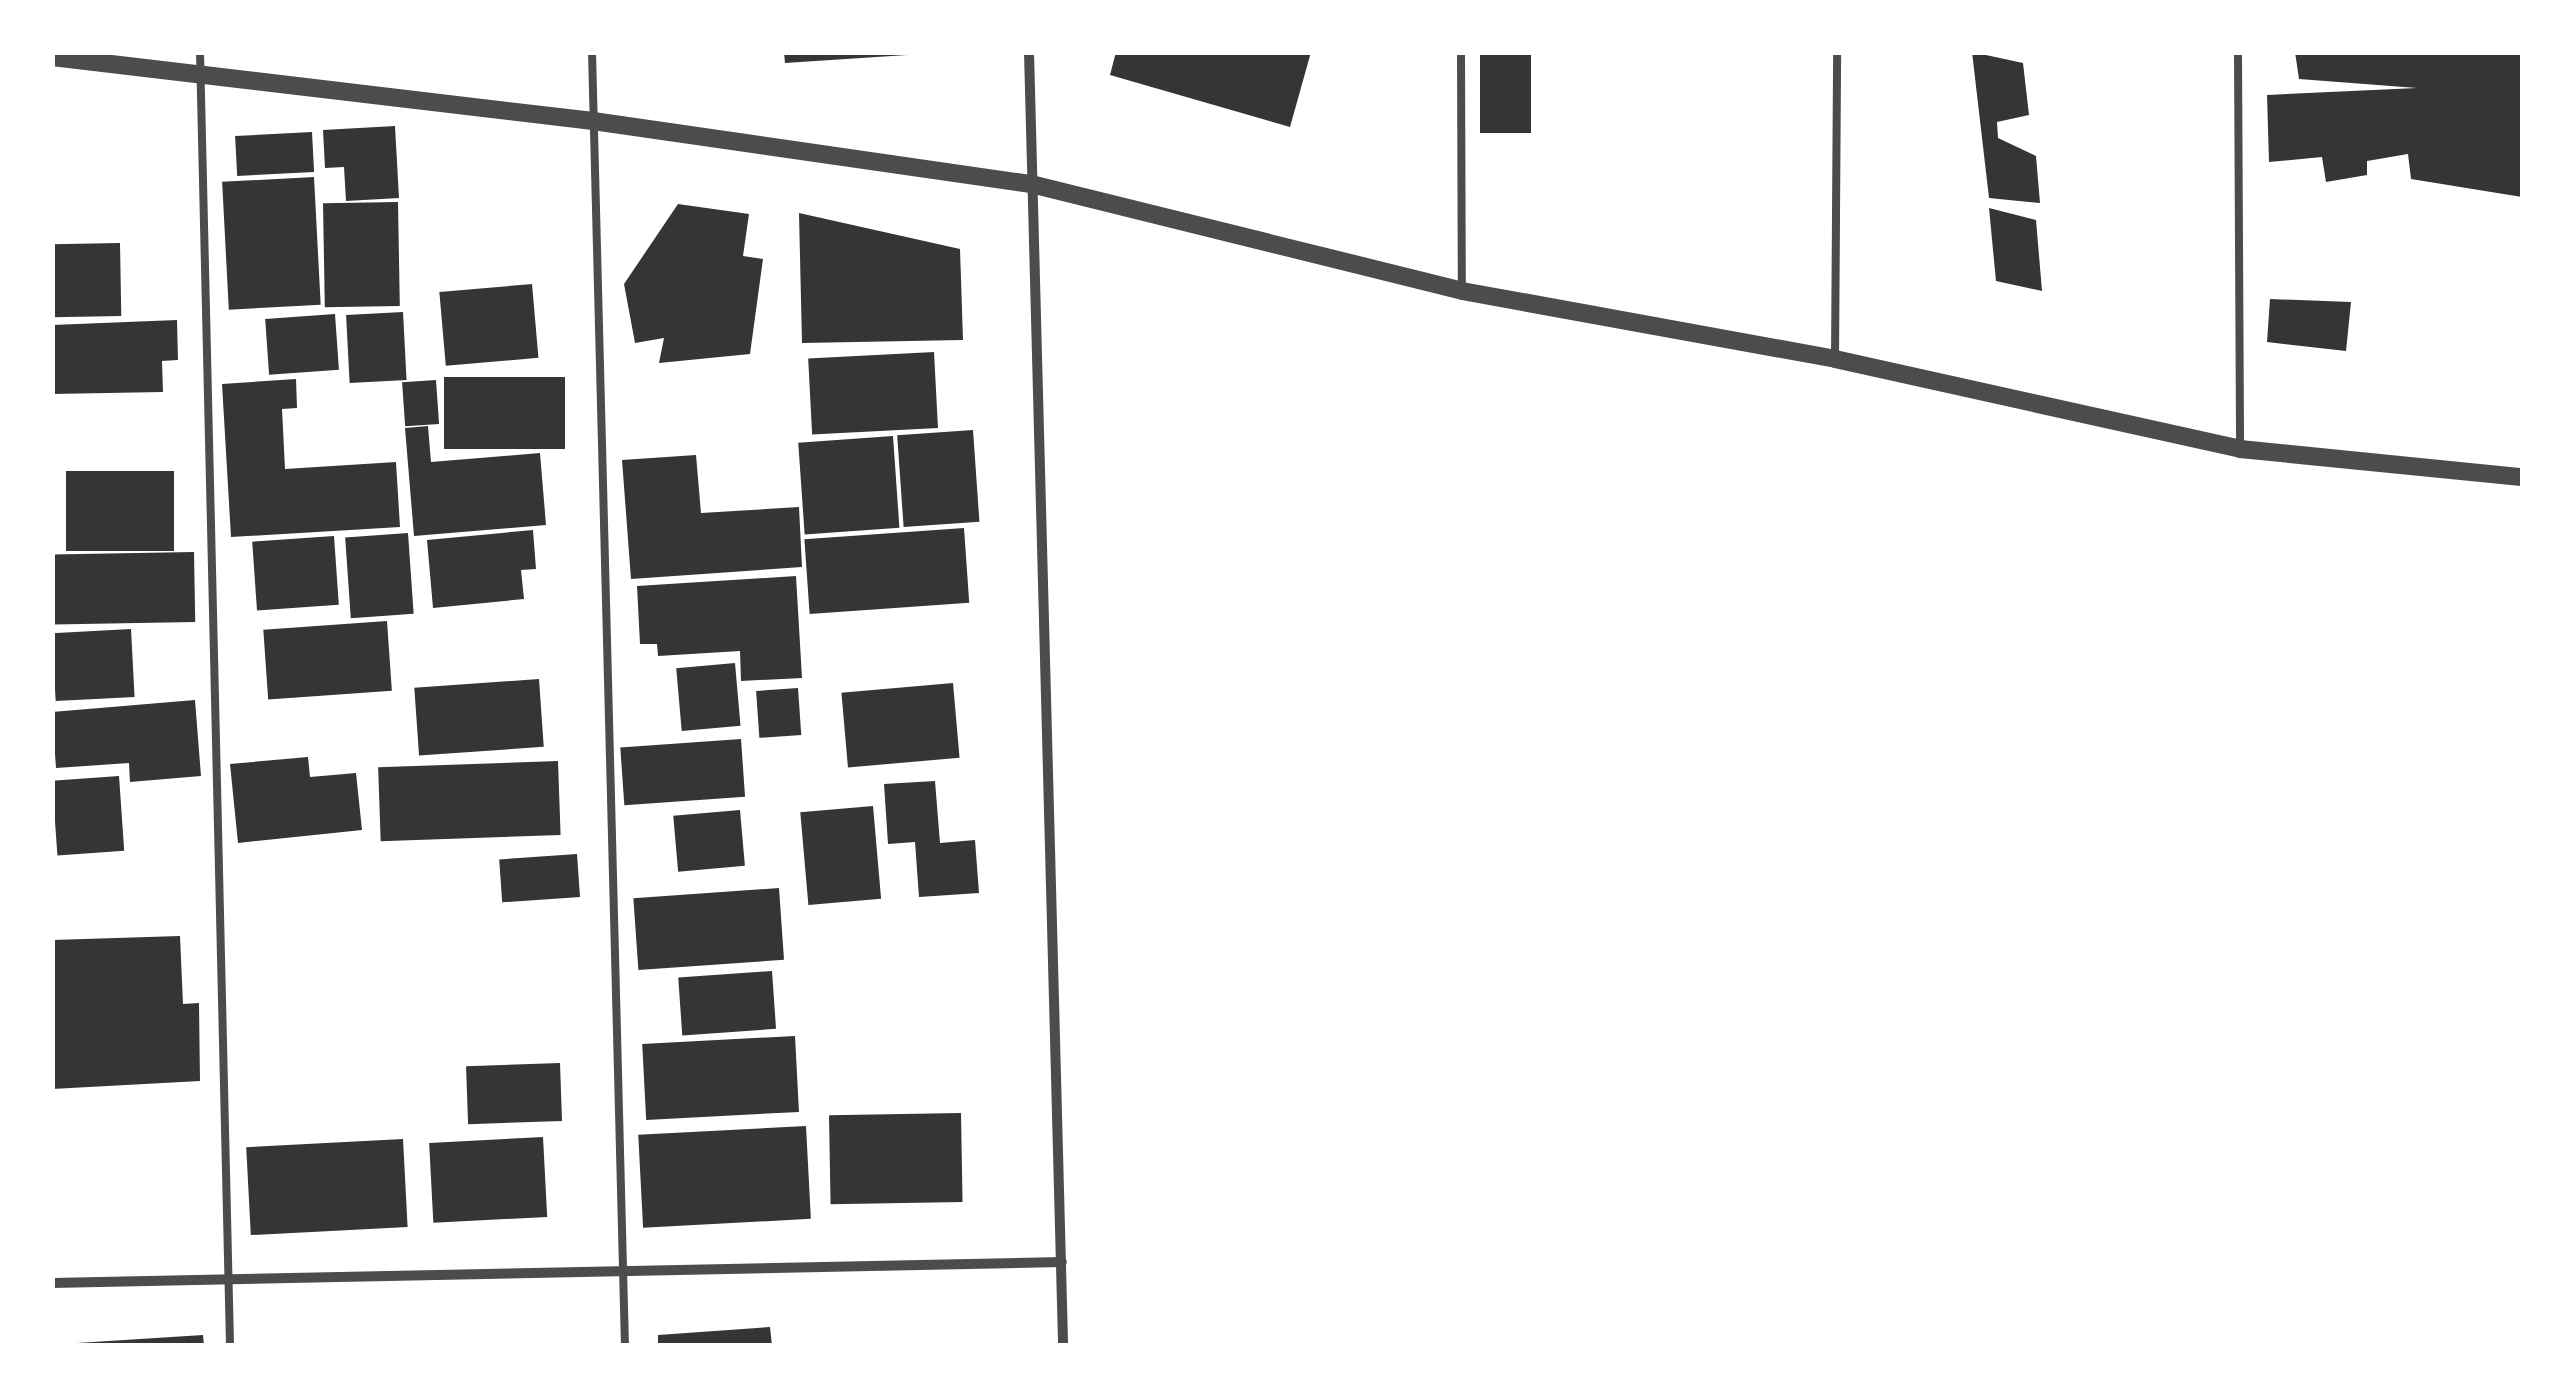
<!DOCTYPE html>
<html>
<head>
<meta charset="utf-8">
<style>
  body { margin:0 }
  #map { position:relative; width:2575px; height:1398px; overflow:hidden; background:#fff; font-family:Overpass,sans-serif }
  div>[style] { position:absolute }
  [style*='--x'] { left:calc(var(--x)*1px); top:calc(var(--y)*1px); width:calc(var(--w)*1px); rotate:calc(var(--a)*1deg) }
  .building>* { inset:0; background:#353535; transform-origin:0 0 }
  .service>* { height:8px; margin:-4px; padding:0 4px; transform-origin:4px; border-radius:4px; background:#4c4c4c }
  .minor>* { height:10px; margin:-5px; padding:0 5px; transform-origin:5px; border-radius:5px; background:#4c4c4c }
  .tertiary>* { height:18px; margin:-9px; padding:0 9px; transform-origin:9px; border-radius:9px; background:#4c4c4c }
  span { translate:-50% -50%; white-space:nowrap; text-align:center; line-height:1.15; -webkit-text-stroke:10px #fff; paint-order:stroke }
  .frame { position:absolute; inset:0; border:55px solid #fff; pointer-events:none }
</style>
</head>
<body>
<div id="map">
  <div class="building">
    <i style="clip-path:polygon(784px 52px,907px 52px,907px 55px,785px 63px)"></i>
    <i style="clip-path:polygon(1116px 52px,1311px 52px,1290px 127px,1110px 75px)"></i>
    <i style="left:1480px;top:52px;width:51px;height:81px"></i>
    <i style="clip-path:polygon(1972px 52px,2023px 63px,2029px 115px,1997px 122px,1998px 138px,2036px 156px,2040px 203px,1989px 198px)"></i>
    <i style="clip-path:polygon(2295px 52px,2522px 52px,2522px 197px,2411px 179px,2408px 154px,2367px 161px,2367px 175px,2326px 182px,2322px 157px,2269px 162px,2267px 95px,2417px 88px,2299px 79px)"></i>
    <i style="clip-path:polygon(395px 126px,399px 198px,346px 201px,344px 167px,325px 168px,323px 130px)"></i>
    <i style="left:312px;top:132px;width:40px;height:77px;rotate:87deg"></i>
    <i style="left:314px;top:177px;width:128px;height:92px;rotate:87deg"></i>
    <i style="left:398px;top:202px;width:104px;height:75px;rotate:89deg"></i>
    <i style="clip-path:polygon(678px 204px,749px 214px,743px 256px,763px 259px,750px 354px,659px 363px,664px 338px,635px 343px,624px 284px)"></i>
    <i style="clip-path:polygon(1989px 208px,2036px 220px,2042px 291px,1996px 281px)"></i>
    <i style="clip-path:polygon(799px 213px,960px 249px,963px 340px,802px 343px)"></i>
    <i style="left:120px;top:243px;width:73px;height:68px;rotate:89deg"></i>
    <i style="left:532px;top:284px;width:74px;height:93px;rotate:85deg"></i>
    <i style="clip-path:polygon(2270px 299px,2351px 302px,2346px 351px,2267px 342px)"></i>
    <i style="left:403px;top:312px;width:68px;height:57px;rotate:87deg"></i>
    <i style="left:335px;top:314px;width:56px;height:70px;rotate:86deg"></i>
    <i style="clip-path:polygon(177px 320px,178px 360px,162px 361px,163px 392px,52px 394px,52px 325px)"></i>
    <i style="left:934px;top:352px;width:76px;height:126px;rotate:87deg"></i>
    <i style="left:444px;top:377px;width:121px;height:72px"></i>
    <i style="clip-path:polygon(296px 379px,297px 408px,282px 409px,285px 469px,396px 462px,400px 527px,231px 537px,222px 384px)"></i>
    <i style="left:436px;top:380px;width:44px;height:34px;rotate:86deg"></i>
    <i style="clip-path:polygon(428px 426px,431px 462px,540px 453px,546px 525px,414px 536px,405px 428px)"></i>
    <i style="left:973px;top:430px;width:92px;height:76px;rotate:86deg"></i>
    <i style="left:893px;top:436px;width:92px;height:95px;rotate:86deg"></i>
    <i style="clip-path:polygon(696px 455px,701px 513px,799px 507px,802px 567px,631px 579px,622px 460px)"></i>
    <i style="left:174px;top:471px;width:80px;height:108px;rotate:90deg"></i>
    <i style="left:964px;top:528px;width:75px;height:160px;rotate:86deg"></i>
    <i style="clip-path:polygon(533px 530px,536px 569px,521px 570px,524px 599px,433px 608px,427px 540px)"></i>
    <i style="left:408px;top:533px;width:81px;height:63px;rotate:86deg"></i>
    <i style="left:334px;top:536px;width:69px;height:82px;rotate:86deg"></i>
    <i style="left:194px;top:552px;width:70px;height:142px;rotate:89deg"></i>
    <i style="clip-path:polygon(796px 576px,802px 678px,741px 681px,740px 651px,658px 656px,657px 644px,640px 644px,637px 586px)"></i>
    <i style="left:387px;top:621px;width:70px;height:124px;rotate:86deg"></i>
    <i style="left:131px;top:629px;width:68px;height:79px;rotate:87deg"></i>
    <i style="left:735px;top:663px;width:63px;height:59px;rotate:85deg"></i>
    <i style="left:539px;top:679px;width:68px;height:125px;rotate:86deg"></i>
    <i style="left:953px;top:683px;width:75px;height:112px;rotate:85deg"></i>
    <i style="left:798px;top:688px;width:47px;height:42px;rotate:86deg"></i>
    <i style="clip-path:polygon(195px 700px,201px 776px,130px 782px,129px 763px,56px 768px,52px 712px)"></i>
    <i style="left:741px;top:739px;width:58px;height:121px;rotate:86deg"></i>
    <i style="clip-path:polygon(308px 757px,310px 777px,356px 773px,362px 830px,238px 843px,230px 764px)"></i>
    <i style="left:558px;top:761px;width:74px;height:180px;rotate:88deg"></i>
    <i style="left:119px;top:776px;width:75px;height:67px;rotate:86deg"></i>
    <i style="clip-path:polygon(935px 781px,940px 843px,975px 840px,979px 893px,919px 897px,915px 842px,888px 844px,884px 784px)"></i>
    <i style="left:873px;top:806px;width:93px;height:73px;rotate:85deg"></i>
    <i style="left:740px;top:810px;width:56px;height:67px;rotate:85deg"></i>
    <i style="left:577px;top:854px;width:43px;height:78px;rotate:86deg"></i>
    <i style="left:779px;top:888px;width:72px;height:146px;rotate:86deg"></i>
    <i style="clip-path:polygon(180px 936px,183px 1004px,199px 1003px,200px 1081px,52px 1089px,52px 940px)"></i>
    <i style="left:772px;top:971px;width:58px;height:94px;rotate:86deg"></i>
    <i style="left:795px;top:1036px;width:76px;height:153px;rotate:87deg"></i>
    <i style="left:560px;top:1063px;width:58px;height:94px;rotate:88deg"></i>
    <i style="left:961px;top:1113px;width:89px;height:132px;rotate:89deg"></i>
    <i style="left:806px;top:1126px;width:93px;height:168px;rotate:87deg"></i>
    <i style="left:543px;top:1137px;width:80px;height:114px;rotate:87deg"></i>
    <i style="left:403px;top:1139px;width:88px;height:157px;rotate:87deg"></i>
    <i style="clip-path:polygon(770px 1327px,772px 1346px,658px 1346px,658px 1335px)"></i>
    <i style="clip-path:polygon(203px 1335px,204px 1346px,77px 1346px,77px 1343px)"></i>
  </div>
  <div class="service">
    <i style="--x:200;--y:52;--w:1294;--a:88.67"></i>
    <i style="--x:592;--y:52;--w:1294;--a:88.54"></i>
    <i style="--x:1461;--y:52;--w:239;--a:89.8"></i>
    <i style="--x:2238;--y:52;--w:397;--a:89.7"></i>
    <i style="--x:1835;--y:359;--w:307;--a:-89.6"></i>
  </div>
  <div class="minor">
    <i style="--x:1029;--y:52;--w:1294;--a:88.49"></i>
    <i style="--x:52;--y:1283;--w:1010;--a:-1.19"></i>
  </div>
  <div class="tertiary">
    <i style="--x:52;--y:57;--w:545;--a:6.75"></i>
    <i style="--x:593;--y:121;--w:443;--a:8.2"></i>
    <i style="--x:1031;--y:184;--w:444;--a:13.9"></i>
    <i style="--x:1462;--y:291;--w:379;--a:10.3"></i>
    <i style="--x:1835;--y:359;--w:415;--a:12.5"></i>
    <i style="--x:2240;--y:449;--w:283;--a:5.7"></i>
  </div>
  <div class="frame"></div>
</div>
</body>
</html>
